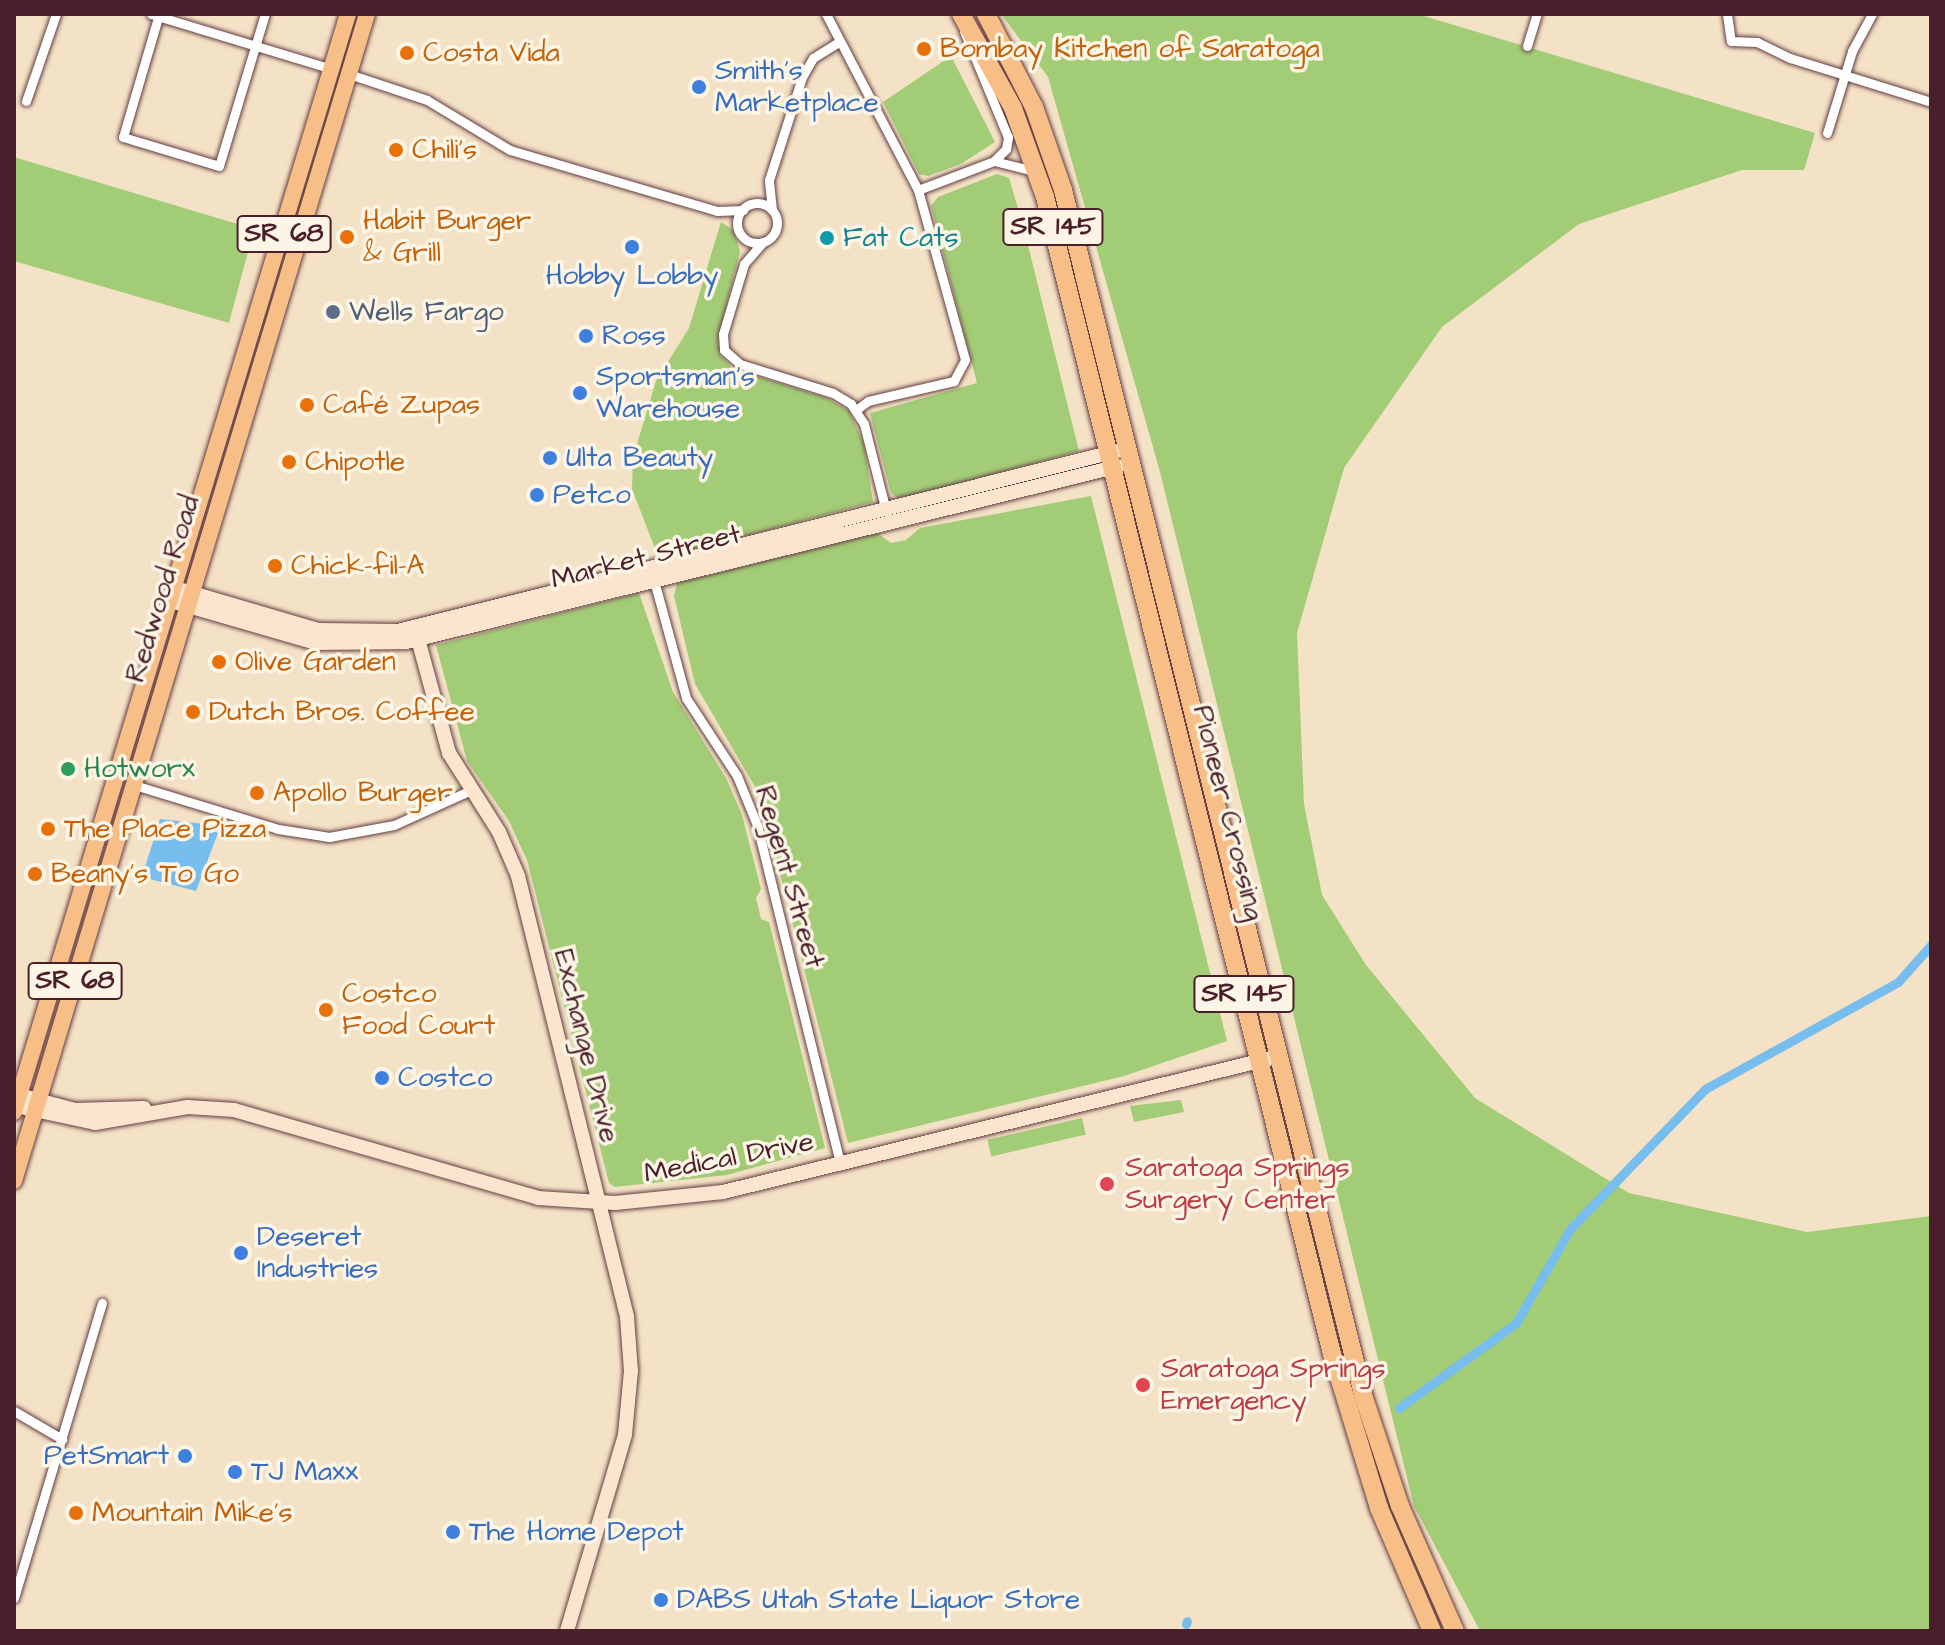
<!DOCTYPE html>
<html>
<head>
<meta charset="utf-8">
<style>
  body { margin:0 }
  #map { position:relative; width:1945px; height:1645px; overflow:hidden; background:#f4e2c6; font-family:"Architects Daughter",sans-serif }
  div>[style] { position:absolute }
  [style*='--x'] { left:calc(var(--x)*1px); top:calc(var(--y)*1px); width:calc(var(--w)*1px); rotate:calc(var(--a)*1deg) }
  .green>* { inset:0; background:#a3cc77; transform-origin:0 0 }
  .water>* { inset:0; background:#77bdee }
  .canal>* { height:9px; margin:-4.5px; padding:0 4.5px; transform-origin:4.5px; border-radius:4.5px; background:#77bdee }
  .roads { filter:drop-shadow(0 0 2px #643c42) drop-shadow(0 0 2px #643c42) }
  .street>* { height:9px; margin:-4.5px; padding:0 4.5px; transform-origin:4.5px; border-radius:4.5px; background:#fff }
  .street>.ring { margin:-4.5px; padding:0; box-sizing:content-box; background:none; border:9px solid #fff; border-radius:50% }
  .secondary>* { height:14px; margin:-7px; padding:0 7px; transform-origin:7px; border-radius:7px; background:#fce5cf }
  .primary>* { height:16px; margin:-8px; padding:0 8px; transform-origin:8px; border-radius:8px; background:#f7be87 }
  .highway>* { height:18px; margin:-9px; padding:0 9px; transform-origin:9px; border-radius:9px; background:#f7be87 }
  .dots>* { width:22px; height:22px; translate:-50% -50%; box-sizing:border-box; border:4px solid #fcf5e5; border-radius:50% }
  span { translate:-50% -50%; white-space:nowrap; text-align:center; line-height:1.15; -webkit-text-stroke:7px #fcf5e5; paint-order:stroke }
  .shield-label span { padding:2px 6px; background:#fcf5e5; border:2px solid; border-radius:6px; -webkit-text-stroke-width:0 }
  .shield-label { font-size:26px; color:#4a1f2b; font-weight:700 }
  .food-label { font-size:28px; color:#c56008 }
  .left { translate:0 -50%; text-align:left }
  .shop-label { font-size:28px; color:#366cbe }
  .right { translate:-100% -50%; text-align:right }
  .culture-label { font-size:28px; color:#0d838f }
  .service-label { font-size:28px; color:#4e5e75 }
  .street-label { font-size:28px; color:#4a1f2b }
  .leisure-label { font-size:28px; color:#27864d }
  .health-label { font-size:28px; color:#be3a42 }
  .frame { position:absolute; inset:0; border:16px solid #4a1f2b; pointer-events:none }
</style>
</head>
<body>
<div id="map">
  <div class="green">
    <i style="clip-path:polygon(1001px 14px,1417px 14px,1815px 133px,1804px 170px,1742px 170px,1579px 224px,1442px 327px,1344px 468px,1297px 633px,1304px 804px,1322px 895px,1366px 965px,1475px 1098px,1629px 1193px,1807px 1232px,1931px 1216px,1931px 1631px,1480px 1631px,1414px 1506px,1160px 472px,1048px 77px)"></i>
    <i style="clip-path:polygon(951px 56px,995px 142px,961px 164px,928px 176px,919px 174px,883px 102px)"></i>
    <i style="clip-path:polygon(14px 157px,254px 229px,229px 323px,14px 261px)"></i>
    <i style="clip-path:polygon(997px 174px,1009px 178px,1023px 225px,1079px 451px,900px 500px,891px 493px,870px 413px,977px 383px,931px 206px,938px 197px)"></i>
    <i style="clip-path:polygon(721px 222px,734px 231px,740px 252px,718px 338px,720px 355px,733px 369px,827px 398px,849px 411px,864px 444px,873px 502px,659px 559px,632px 489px,633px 457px,656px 381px,689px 328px)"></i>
    <i style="clip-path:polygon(1091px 496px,1227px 1041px,1124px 1076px,848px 1143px,791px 917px,796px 910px,791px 889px,783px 885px,758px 792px,695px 684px,674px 596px,677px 583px,877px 533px,891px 543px,906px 540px,920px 528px)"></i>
    <i style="clip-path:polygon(639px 593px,673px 692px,726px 778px,742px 815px,761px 889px,756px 898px,761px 919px,769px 922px,825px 1148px,727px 1175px,615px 1187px,609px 1183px,527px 860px,509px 821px,467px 761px,436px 645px)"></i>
    <i style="clip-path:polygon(1181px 1100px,1184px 1112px,1134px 1122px,1130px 1106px)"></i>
    <i style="left:1082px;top:1118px;width:17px;height:97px;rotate:77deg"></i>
  </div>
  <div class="water">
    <i style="clip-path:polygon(160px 819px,205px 824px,218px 833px,196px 891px,142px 877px)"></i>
  </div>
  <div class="canal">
    <i style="--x:1399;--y:1408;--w:145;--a:-36"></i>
    <i style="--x:1516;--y:1323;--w:108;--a:-60.1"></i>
    <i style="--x:1570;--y:1229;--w:194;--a:-46"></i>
    <i style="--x:1705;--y:1089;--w:221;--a:-29"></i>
    <i style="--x:1898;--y:982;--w:50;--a:-48.3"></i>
    <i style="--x:1186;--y:1624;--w:3;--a:-72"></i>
  </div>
  <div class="roads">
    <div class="street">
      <i style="--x:151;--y:14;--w:189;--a:16.9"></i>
      <i style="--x:159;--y:14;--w:128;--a:106.3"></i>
      <i style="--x:123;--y:137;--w:100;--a:16.8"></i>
      <i style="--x:219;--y:166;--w:159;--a:-73.2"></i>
      <i style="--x:826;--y:14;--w:199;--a:62.4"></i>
      <i style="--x:918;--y:190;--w:176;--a:74.5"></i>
      <i style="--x:965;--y:360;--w:24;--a:118"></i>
      <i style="--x:954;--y:381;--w:88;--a:166.9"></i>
      <i style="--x:868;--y:401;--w:15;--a:143"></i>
      <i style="--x:1727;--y:14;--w:27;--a:82"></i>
      <i style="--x:1731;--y:41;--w:26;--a:2"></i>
      <i style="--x:1757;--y:42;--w:37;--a:26"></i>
      <i style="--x:1790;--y:58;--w:148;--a:17.3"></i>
      <i style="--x:964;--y:31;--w:115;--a:67.5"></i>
      <i style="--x:1008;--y:137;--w:12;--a:99"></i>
      <i style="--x:1006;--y:149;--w:17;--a:135"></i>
      <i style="--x:1527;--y:46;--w:34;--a:-73"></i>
      <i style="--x:349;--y:74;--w:82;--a:18.4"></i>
      <i style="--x:427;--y:100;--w:97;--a:31.1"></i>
      <i style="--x:510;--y:150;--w:216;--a:16.4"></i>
      <i style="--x:717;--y:211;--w:26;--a:-2"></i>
      <i style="--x:26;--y:101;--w:92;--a:-71"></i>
      <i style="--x:1827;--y:133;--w:86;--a:-73"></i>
      <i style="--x:1852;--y:51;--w:42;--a:-61.6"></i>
      <i style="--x:918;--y:190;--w:81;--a:-20.9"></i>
      <i style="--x:994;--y:161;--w:41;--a:14"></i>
      <i class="ring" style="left:737px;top:203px;width:31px;height:31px"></i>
      <i style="--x:772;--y:210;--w:30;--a:-96"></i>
      <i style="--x:769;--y:180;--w:108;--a:-72.2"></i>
      <i style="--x:802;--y:77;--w:22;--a:-60"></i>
      <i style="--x:813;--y:58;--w:31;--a:-32"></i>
      <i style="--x:763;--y:242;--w:29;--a:131"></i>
      <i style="--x:744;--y:264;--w:73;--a:106.7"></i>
      <i style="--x:723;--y:334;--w:16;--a:86"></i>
      <i style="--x:724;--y:350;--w:21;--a:41"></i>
      <i style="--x:740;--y:364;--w:97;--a:17.3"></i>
      <i style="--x:833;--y:393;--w:21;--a:31"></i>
      <i style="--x:851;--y:404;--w:24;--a:57"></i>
      <i style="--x:864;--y:424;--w:90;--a:75.8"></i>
      <i style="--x:653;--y:577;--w:125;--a:74.7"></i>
      <i style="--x:686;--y:698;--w:93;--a:56.8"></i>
      <i style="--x:737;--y:776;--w:53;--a:67.8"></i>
      <i style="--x:757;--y:825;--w:348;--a:76.2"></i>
      <i style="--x:131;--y:784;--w:154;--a:17"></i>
      <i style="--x:278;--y:829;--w:52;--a:8.9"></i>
      <i style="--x:329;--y:837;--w:66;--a:-10.5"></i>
      <i style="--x:394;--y:825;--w:85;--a:-24.4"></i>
      <i style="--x:14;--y:1411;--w:56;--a:30.3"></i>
      <i style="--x:14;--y:1598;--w:308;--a:-73.4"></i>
    </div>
    <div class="secondary">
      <i style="--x:175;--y:588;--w:150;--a:16.3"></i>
      <i style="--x:319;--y:630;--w:79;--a:0.7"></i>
      <i style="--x:398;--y:631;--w:741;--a:-14.05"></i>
      <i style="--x:171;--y:601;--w:151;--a:16.2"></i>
      <i style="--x:316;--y:643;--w:90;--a:-0.6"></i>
      <i style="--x:406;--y:642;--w:734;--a:-13.87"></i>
      <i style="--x:415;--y:628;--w:130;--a:74.8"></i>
      <i style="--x:449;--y:753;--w:93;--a:57.7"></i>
      <i style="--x:499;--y:832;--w:48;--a:66.6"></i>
      <i style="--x:518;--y:876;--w:454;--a:76.1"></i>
      <i style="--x:627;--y:1317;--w:54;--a:85.8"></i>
      <i style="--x:631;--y:1371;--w:64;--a:95.4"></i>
      <i style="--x:625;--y:1435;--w:204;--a:106.5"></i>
      <i style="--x:19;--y:1095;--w:58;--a:15"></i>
      <i style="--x:75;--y:1110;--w:69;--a:-1.7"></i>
      <i style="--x:16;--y:1106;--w:81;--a:12.1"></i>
      <i style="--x:95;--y:1123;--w:94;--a:-9.8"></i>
      <i style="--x:188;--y:1107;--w:46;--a:3.7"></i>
      <i style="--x:234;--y:1110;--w:316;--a:16.1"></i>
      <i style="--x:538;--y:1198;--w:77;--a:3.7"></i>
      <i style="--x:615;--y:1203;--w:109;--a:-5.8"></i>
      <i style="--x:723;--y:1192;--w:573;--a:-13.72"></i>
    </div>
    <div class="primary">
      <i style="--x:14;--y:1112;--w:1148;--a:-73.08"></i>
      <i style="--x:14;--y:1181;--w:1219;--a:-73.17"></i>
    </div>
    <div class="highway">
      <i style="--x:961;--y:14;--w:107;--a:61"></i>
      <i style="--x:1013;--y:108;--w:95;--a:70.2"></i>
      <i style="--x:1045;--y:197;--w:1192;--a:76.07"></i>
      <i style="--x:1332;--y:1354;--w:161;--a:73"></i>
      <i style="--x:1379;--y:1508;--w:134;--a:66.7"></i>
      <i style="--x:986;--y:14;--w:105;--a:62.7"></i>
      <i style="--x:1034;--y:107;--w:88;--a:70.7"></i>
      <i style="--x:1063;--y:190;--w:1245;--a:76.01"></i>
      <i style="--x:1364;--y:1398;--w:114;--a:71.6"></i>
      <i style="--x:1400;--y:1506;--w:137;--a:66.3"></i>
    </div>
  </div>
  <div class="dots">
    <i style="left:924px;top:49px;background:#e8710a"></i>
    <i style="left:407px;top:53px;background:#e8710a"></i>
    <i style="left:699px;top:87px;background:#3f7fe0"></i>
    <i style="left:396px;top:150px;background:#e8710a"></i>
    <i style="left:347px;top:237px;background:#e8710a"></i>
    <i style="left:827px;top:238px;background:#0f9aa8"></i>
    <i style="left:632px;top:247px;background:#3f7fe0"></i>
    <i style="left:333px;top:312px;background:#5c6f8a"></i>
    <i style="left:586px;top:336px;background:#3f7fe0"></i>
    <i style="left:580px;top:393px;background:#3f7fe0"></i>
    <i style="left:307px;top:405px;background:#e8710a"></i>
    <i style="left:550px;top:458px;background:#3f7fe0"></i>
    <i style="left:289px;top:462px;background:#e8710a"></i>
    <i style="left:537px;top:495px;background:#3f7fe0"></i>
    <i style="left:275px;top:566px;background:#e8710a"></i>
    <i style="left:219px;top:662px;background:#e8710a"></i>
    <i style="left:193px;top:712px;background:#e8710a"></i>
    <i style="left:68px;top:769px;background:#2e9e5b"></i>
    <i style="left:257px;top:793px;background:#e8710a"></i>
    <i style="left:48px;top:829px;background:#e8710a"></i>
    <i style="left:35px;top:874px;background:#e8710a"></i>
    <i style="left:326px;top:1010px;background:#e8710a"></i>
    <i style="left:382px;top:1078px;background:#3f7fe0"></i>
    <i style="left:1107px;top:1184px;background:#e0444e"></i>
    <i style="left:241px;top:1253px;background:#3f7fe0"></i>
    <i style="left:1143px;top:1385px;background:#e0444e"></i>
    <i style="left:185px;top:1456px;background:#3f7fe0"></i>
    <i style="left:235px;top:1472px;background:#3f7fe0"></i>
    <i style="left:76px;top:1513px;background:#e8710a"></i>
    <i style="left:453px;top:1532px;background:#3f7fe0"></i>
    <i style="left:661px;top:1600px;background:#3f7fe0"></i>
  </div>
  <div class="shield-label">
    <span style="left:1053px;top:227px">SR 145</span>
    <span style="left:284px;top:234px">SR 68</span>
    <span style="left:75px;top:981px">SR 68</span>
    <span style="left:1244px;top:994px">SR 145</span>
  </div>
  <div class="food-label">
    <span class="left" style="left:940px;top:49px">Bombay Kitchen of Saratoga</span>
    <span class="left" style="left:423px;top:53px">Costa Vida</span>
    <span class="left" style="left:412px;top:150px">Chili's</span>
    <span class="left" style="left:363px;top:237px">Habit Burger<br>&amp; Grill</span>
    <span class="left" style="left:323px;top:405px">Café Zupas</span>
    <span class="left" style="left:305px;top:462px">Chipotle</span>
    <span class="left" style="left:291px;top:566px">Chick-fil-A</span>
    <span class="left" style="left:235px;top:662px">Olive Garden</span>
    <span class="left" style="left:209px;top:712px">Dutch Bros. Coffee</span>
    <span class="left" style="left:273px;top:793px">Apollo Burger</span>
    <span class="left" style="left:64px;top:829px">The Place Pizza</span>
    <span class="left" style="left:51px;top:874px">Beany's To Go</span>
    <span class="left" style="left:342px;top:1010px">Costco<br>Food Court</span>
    <span class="left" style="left:92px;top:1513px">Mountain Mike's</span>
  </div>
  <div class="shop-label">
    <span class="left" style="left:715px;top:87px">Smith's<br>Marketplace</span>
    <span style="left:632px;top:276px">Hobby Lobby</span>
    <span class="left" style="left:602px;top:336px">Ross</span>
    <span class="left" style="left:596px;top:393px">Sportsman's<br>Warehouse</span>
    <span class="left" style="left:566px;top:458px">Ulta Beauty</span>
    <span class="left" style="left:553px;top:495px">Petco</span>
    <span class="left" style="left:398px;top:1078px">Costco</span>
    <span class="left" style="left:257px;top:1253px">Deseret<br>Industries</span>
    <span class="right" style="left:169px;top:1456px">PetSmart</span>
    <span class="left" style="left:251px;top:1472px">TJ Maxx</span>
    <span class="left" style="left:469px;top:1532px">The Home Depot</span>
    <span class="left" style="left:677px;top:1600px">DABS Utah State Liquor Store</span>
  </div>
  <div class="culture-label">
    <span class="left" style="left:843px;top:238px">Fat Cats</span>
  </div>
  <div class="service-label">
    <span class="left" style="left:349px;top:312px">Wells Fargo</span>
  </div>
  <div class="street-label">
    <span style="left:646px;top:557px;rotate:-14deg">Market Street</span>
    <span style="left:163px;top:589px;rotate:-73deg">Redwood Road</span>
    <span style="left:1228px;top:813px;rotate:76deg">Pioneer Crossing</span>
    <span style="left:789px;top:877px;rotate:74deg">Regent Street</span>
    <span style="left:586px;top:1046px;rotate:76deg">Exchange Drive</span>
    <span style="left:729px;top:1158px;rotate:-11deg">Medical Drive</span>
  </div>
  <div class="leisure-label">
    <span class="left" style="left:84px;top:769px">Hotworx</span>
  </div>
  <div class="health-label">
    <span class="left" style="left:1125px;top:1184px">Saratoga Springs<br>Surgery Center</span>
    <span class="left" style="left:1161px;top:1385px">Saratoga Springs<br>Emergency</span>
  </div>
  <div class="frame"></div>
</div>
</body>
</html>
